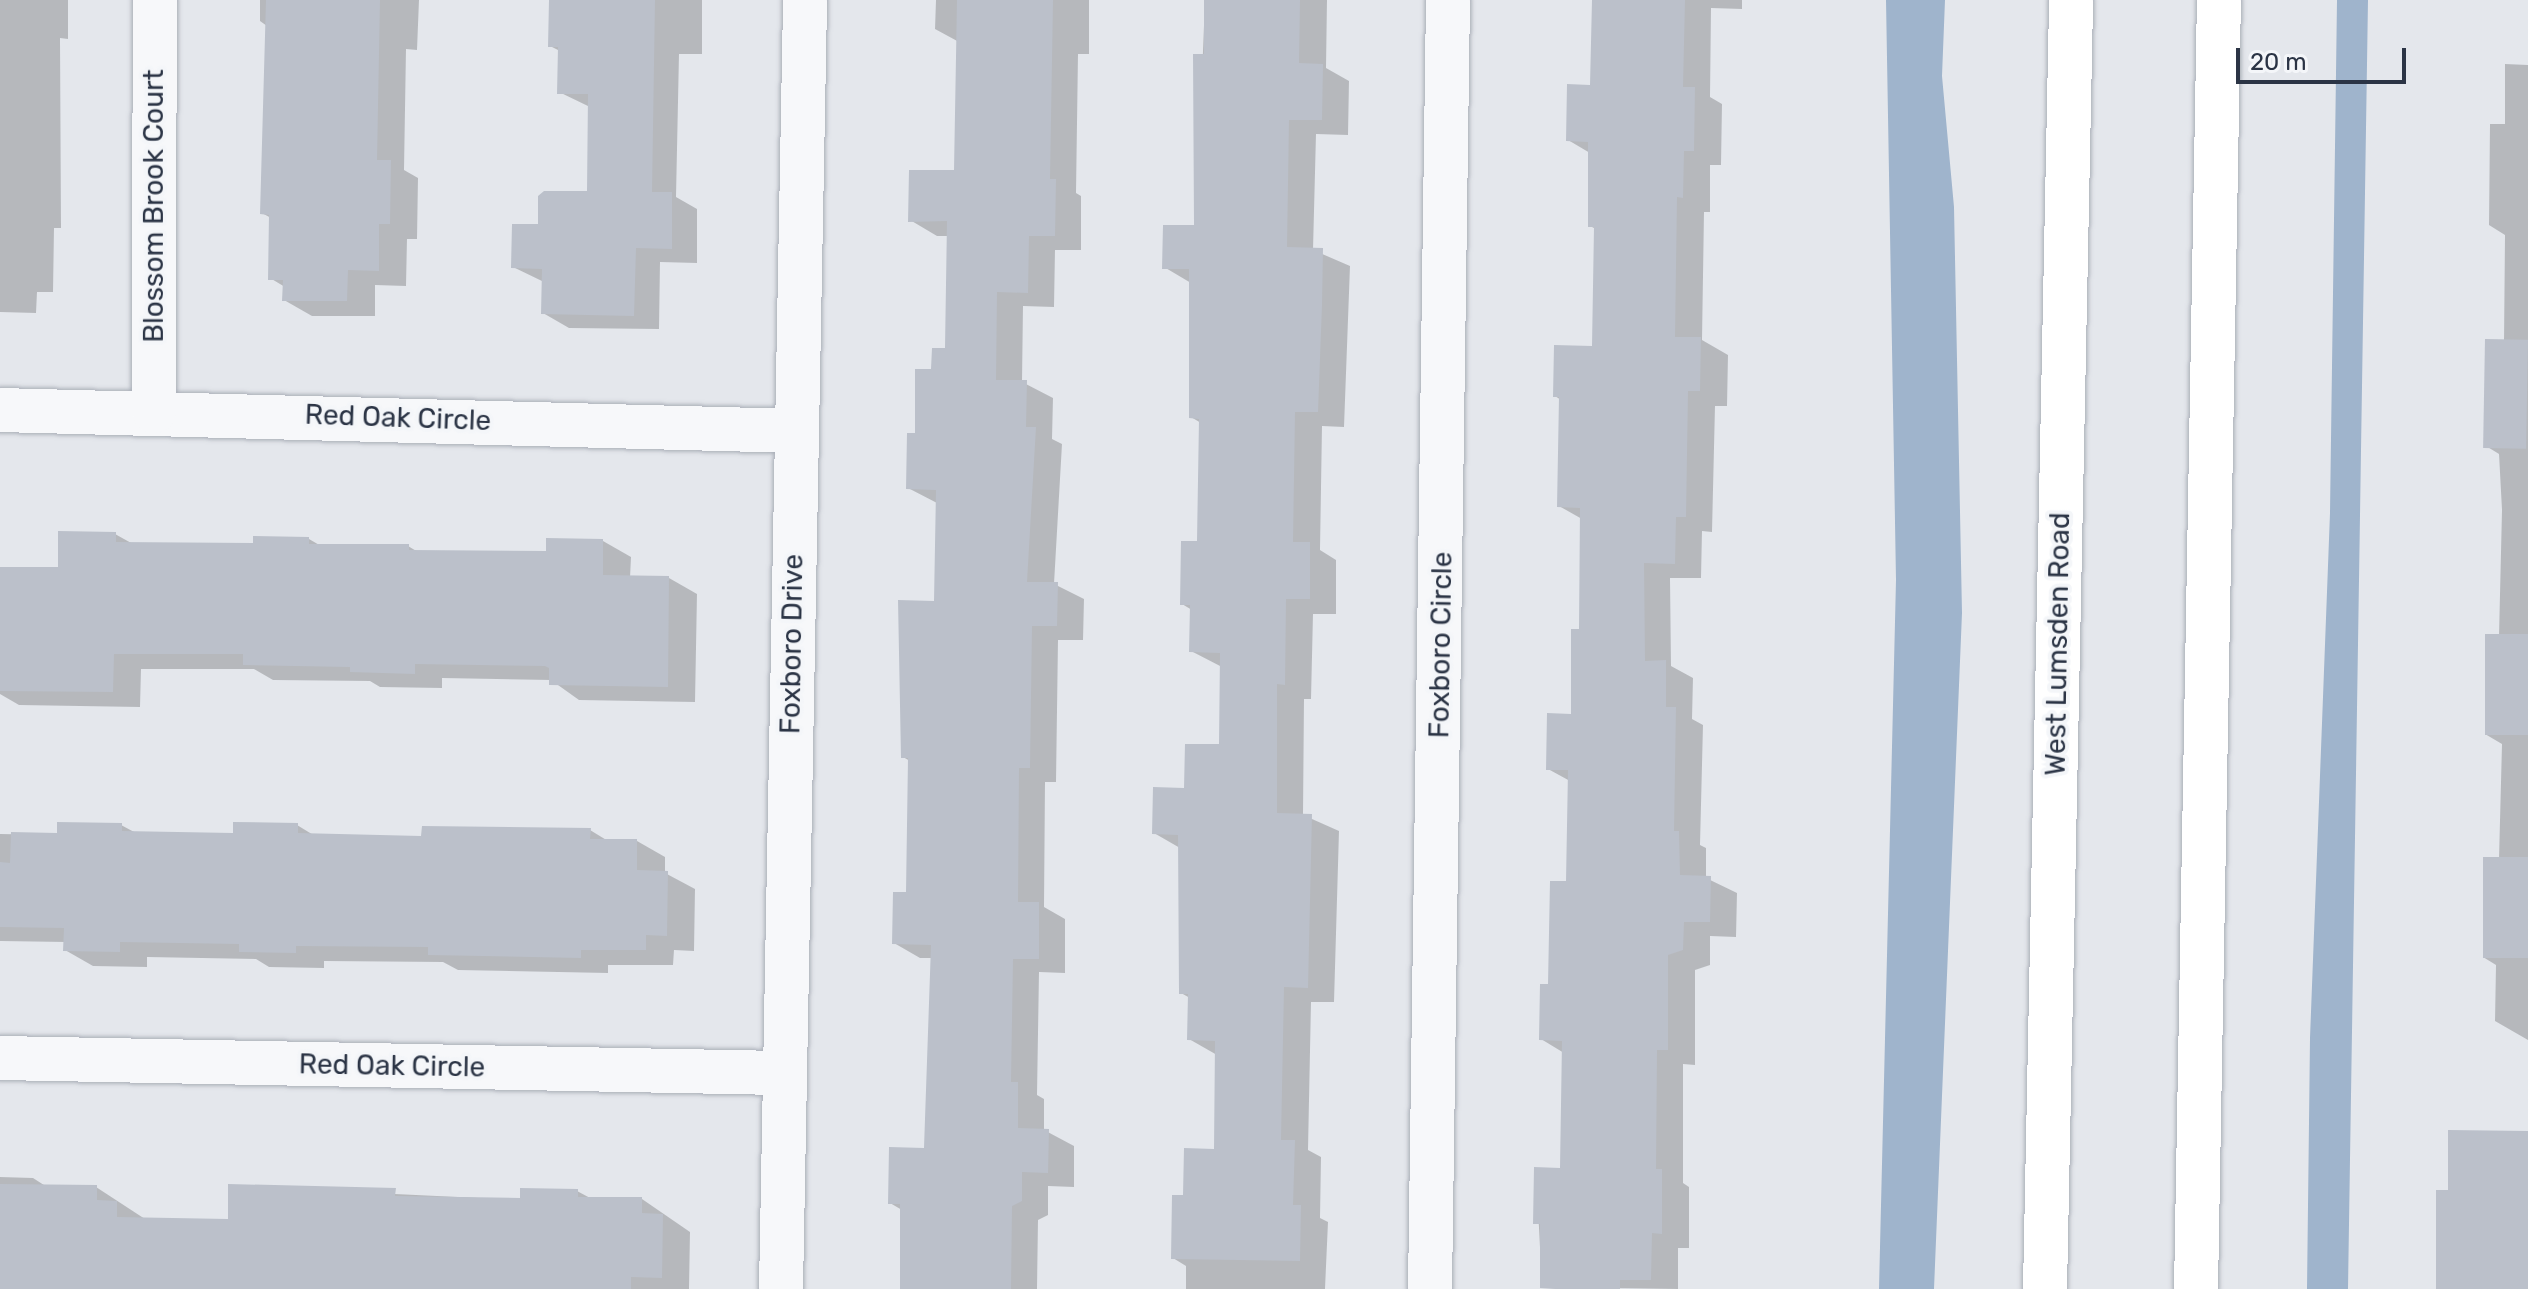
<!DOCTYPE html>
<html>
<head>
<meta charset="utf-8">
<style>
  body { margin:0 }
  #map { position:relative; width:2528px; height:1289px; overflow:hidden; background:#e4e7ec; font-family:Rubik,sans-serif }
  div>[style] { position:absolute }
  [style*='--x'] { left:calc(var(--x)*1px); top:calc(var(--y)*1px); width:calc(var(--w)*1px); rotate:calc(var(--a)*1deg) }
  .water>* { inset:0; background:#9fb4cc }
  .shadow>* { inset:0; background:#0003 }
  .building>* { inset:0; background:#bbc0ca; transform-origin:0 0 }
  .roads { filter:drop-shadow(0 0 2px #a9aeb7) drop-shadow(0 0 2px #a9aeb7) }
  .street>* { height:44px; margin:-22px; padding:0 22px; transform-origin:22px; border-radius:22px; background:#f7f8fa }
  .secondary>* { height:44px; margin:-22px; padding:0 22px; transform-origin:22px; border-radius:22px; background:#fff }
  span { translate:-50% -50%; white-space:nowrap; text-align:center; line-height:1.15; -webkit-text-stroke:8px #f4f6f9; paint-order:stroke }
  .street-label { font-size:28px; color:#2b3445 }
  .scale { position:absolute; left:2236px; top:48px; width:170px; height:36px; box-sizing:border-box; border:4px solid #2b3445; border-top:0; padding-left:10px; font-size:24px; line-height:28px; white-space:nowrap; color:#2b3445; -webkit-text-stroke:6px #f4f6f9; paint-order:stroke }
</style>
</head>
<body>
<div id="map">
  <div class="water">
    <i style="clip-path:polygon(1886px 0,1945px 0,1942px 76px,1954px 207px,1962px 613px,1934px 1289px,1879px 1289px,1896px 580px)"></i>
    <i style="clip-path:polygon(2337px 0,2368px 0,2348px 1289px,2307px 1289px,2310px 1038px,2330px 513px)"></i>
  </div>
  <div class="shadow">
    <i style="clip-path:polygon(0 0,68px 0,68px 39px,60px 38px,61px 228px,54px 228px,53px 292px,37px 292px,36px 313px,0 312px)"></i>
    <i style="clip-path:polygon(260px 0,419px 0,417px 50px,406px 49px,404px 170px,418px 178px,417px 239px,407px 239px,406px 286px,375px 285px,375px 316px,312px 316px,284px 300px,285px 287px,270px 278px,271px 218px,262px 213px,267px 26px,260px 21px)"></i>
    <i style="clip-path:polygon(551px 0,702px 0,702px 54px,679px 54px,676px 197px,697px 209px,697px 263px,660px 262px,659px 329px,569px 328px,543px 313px,544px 282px,513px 267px,540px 226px,589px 193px,590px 107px,559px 92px,560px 51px,550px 46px)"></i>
    <i style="clip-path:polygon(936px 0,1089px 0,1089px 54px,1078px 54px,1076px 193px,1081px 196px,1081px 250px,1055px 250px,1054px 307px,1023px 306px,1022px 382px,1053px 398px,1052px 439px,1062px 444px,1054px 584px,1084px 599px,1083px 640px,1058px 640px,1056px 782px,1045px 782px,1044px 907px,1065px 919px,1065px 973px,1039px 972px,1037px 1095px,1044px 1099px,1044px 1130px,1074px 1146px,1074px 1187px,1048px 1186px,1048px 1215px,1038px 1220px,1037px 1289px,901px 1289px,902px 1210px,890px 1203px,926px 1150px,932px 958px,920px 958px,894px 943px,908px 894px,910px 761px,903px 757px,936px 603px,937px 503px,908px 488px,933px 371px,947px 350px,949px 236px,937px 236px,910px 220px,956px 172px,959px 42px,935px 29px)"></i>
    <i style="clip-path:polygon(1205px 0,1327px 0,1326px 68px,1349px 81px,1348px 135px,1316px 134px,1313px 250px,1350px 266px,1344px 427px,1322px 426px,1320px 550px,1336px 560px,1336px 614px,1313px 614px,1311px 699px,1304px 699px,1303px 815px,1339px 831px,1334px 1002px,1311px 1002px,1308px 1150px,1321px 1157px,1320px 1218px,1328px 1222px,1325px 1289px,1186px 1289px,1186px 1266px,1173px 1258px,1185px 1197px,1216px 1151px,1217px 1055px,1189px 1039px,1190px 998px,1181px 993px,1180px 848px,1154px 833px,1221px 746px,1222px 667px,1191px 651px,1192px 610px,1182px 604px,1199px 543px,1201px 423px,1191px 417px,1191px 283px,1164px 267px,1196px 227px)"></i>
    <i style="clip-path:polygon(1594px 0,1742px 0,1742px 9px,1711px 8px,1710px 97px,1722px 104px,1721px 165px,1710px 165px,1710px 212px,1704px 212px,1702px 340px,1728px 355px,1727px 406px,1715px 406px,1712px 532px,1702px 531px,1701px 578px,1670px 578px,1671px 666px,1693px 678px,1692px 719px,1703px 725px,1700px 845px,1706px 848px,1706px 878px,1737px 893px,1736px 937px,1710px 936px,1710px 965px,1695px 970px,1695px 1065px,1683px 1064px,1683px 1183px,1689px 1187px,1689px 1248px,1678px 1248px,1678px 1289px,1542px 1287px,1536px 1169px,1562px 1170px,1564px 1053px,1541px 1039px,1568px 883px,1570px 781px,1548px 769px,1573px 716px,1581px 631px,1582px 519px,1559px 506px,1561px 400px,1555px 396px,1594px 348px,1596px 229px,1590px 226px,1590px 153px,1568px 140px,1592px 87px)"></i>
    <i style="clip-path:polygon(2505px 64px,2528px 65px,2528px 1040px,2495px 1021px,2496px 965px,2483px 957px,2499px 859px,2502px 744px,2485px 734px,2499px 636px,2502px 510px,2499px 454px,2486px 446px,2504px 342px,2505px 235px,2489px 225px,2490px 124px,2505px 124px)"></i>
    <i style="clip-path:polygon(115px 534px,133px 544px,255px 545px,309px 539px,321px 546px,408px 546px,418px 552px,548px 553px,603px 541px,631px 557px,630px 578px,669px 578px,697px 594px,695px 702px,579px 700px,551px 680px,442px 678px,442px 688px,380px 687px,370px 681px,273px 680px,254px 669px,141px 669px,140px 707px,19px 705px,0 694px,0 569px,60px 569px)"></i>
    <i style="clip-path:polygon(121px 825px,136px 833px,235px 835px,297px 825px,315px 836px,423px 838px,590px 830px,608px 841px,637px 841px,665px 857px,665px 873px,695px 889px,694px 951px,674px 950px,673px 965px,608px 965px,608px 973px,458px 970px,443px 962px,324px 961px,324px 968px,269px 967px,256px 959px,147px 957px,147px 967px,93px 966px,65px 950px,66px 942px,0 941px,0 834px,59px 835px)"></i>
    <i style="clip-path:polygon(0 1177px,33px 1178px,47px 1187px,96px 1187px,145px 1219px,230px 1221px,230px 1186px,522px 1200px,577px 1191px,592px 1199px,642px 1199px,690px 1232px,689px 1289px,0 1289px)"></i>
  </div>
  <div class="building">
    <i style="clip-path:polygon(266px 0,380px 0,377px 160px,391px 160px,390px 224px,379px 224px,379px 271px,348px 270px,347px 301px,282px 301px,283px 280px,268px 280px,269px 215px,260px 214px)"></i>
    <i style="clip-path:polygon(549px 0,655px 0,652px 192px,672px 192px,672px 249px,636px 248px,634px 316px,541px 314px,542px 269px,511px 268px,512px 224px,538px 224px,538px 196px,544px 191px,587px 191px,588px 94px,557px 94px,558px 47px,548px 47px)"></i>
    <i style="clip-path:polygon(957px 0,1053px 0,1050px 179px,1056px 179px,1055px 236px,1029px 236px,1028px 293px,997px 292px,996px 380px,1027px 380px,1026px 427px,1036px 427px,1027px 582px,1058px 582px,1057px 626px,1032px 626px,1030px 768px,1019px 768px,1018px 902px,1039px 902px,1039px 959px,1013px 959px,1011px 1082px,1018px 1082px,1018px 1128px,1049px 1129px,1048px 1173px,1022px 1172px,1022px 1201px,1012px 1206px,1011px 1289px,900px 1289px,900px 1204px,888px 1204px,889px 1147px,924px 1148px,931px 945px,892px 944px,893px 892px,906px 892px,908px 758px,901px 758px,898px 600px,934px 601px,936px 490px,906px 489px,907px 433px,915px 433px,915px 369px,931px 369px,932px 348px,945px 348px,947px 221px,908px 222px,909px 170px,954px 170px)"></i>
    <i style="clip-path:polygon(1204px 0,1300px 0,1299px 63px,1323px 64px,1322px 120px,1289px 120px,1287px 247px,1323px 248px,1322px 305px,1318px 412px,1295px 412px,1293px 542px,1310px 542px,1310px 599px,1286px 599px,1285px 685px,1277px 684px,1277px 813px,1312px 814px,1308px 988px,1284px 987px,1281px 1140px,1295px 1140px,1293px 1205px,1301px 1205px,1300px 1261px,1171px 1259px,1172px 1195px,1183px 1195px,1184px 1148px,1214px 1149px,1215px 1041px,1187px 1040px,1188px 994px,1179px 994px,1178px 835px,1152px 834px,1153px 787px,1184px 788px,1185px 744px,1219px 744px,1220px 653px,1189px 652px,1190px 605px,1180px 605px,1181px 541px,1197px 541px,1199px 419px,1189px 418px,1189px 269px,1162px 269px,1163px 225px,1194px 225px,1193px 54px,1204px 54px)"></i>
    <i style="clip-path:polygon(1592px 0,1685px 0,1683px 87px,1695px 87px,1694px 151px,1684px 151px,1683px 198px,1677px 197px,1675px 337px,1701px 337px,1700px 391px,1688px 391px,1686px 517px,1676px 517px,1675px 564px,1644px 563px,1645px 661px,1666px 660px,1666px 707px,1676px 707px,1674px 831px,1679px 831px,1680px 875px,1711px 876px,1710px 922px,1684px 922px,1683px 950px,1668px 955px,1668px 1050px,1657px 1050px,1656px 1169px,1662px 1169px,1662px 1234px,1652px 1233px,1651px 1280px,1620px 1280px,1620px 1289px,1555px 1289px,1540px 1288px,1540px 1224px,1533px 1224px,1534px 1167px,1560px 1168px,1562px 1041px,1539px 1040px,1540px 984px,1548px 984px,1550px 881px,1566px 881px,1568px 770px,1546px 770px,1547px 713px,1571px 714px,1571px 629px,1579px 629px,1580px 508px,1557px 507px,1559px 397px,1553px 397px,1554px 345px,1592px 346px,1594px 227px,1588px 227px,1588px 142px,1566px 141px,1567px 84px,1590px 85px)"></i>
    <i style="left:2485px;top:339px;width:43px;height:109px;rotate:1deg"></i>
    <i style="clip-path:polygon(58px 531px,116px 532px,116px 542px,253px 543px,253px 536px,309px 537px,309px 544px,409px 544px,409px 550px,546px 551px,546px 538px,603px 539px,603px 575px,669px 576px,668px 687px,549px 685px,549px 668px,545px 666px,415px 664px,415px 674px,350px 672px,350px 667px,243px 665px,243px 654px,114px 654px,113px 692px,0 691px,0 567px,58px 567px)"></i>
    <i style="left:2485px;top:634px;width:43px;height:101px"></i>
    <i style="clip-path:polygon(57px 822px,122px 823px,122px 831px,233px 833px,233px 822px,298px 823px,298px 833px,421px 836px,422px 826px,591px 828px,590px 839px,637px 839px,637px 870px,668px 871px,667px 936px,646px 935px,646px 950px,581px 950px,581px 958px,428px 955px,428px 947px,296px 946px,296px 953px,239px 952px,239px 944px,120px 942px,120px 952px,63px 951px,64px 928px,0 927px,0 862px,10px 863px,11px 832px,57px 833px)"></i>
    <i style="left:2483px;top:857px;width:45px;height:101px"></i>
    <i style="clip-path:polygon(2448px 1130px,2528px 1131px,2528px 1289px,2436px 1289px,2436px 1190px,2448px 1190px)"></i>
    <i style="clip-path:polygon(0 1184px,97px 1185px,97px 1200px,117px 1201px,117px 1217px,228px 1219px,228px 1184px,396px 1188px,395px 1196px,520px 1198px,520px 1188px,578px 1189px,578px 1197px,642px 1197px,642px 1213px,663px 1214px,662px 1278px,631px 1277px,631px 1289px,0 1289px)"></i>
  </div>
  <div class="roads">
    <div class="street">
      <i style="--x:0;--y:410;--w:797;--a:1.51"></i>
      <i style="--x:154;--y:411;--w:411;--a:-89.9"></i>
      <i style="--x:0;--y:1058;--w:784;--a:1.1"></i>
      <i style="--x:781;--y:1289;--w:1289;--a:-88.93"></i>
      <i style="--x:1430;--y:1289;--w:1289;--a:-89.2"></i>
    </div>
    <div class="secondary">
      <i style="--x:2045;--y:1289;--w:1289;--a:-88.84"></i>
      <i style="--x:2196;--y:1289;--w:1289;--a:-88.98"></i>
    </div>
  </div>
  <div class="street-label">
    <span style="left:154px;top:206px;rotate:-90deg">Blossom Brook Court</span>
    <span style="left:398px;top:418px;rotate:2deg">Red Oak Circle</span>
    <span style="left:792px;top:644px;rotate:-89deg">Foxboro Drive</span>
    <span style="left:2058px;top:644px;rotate:-89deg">West Lumsden Road</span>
    <span style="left:1441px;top:645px;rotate:-89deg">Foxboro Circle</span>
    <span style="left:392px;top:1066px;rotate:1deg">Red Oak Circle</span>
  </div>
  <div class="scale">20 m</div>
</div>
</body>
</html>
